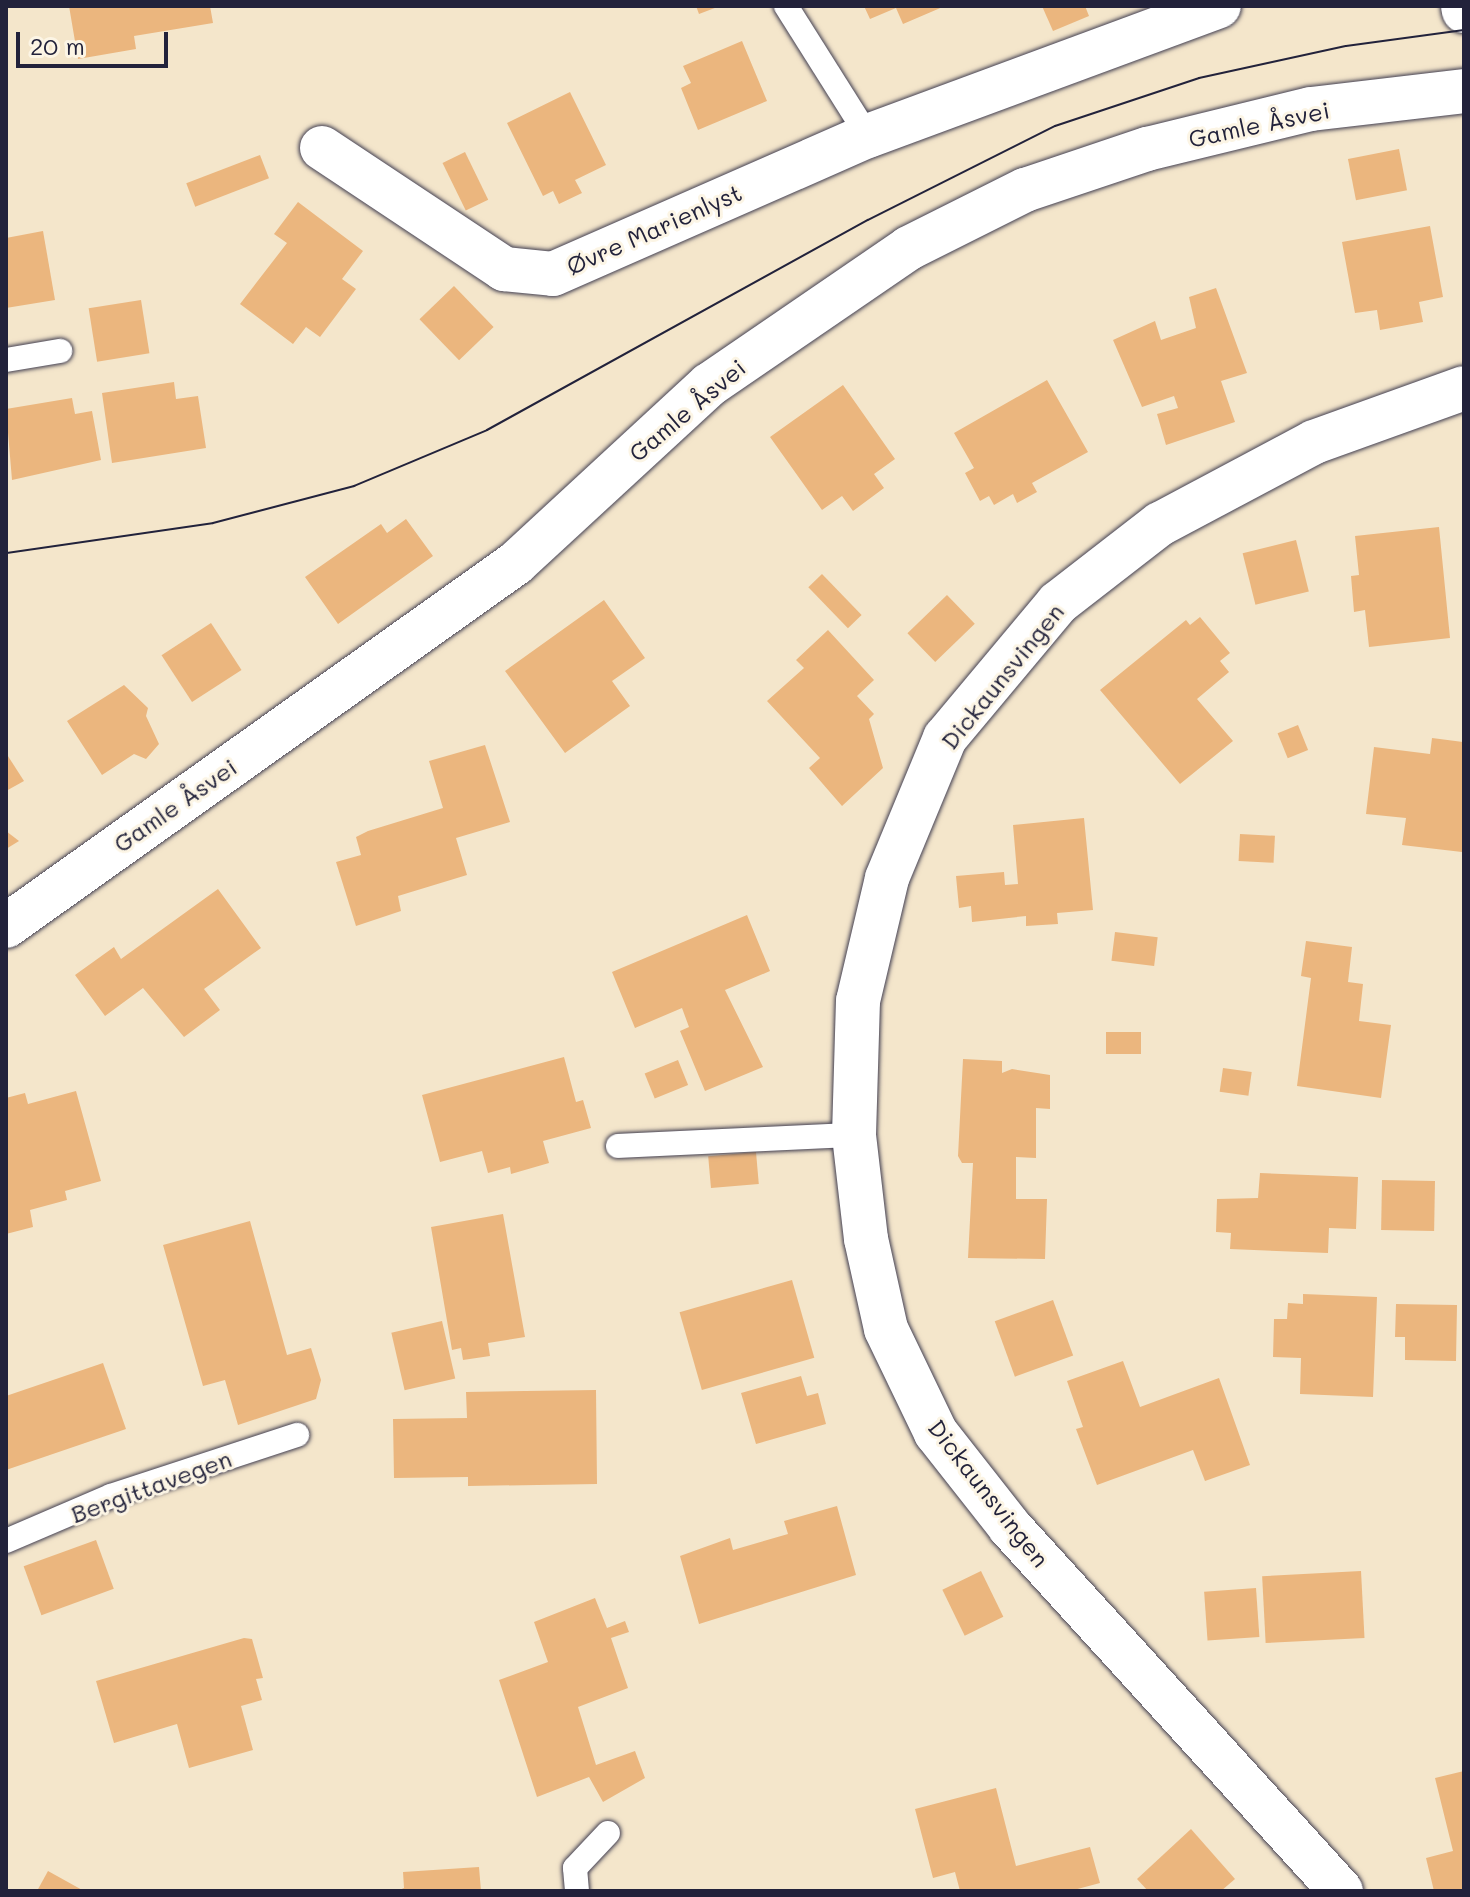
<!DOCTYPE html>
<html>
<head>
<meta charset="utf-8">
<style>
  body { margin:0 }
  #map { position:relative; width:1470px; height:1897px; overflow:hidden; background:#f4e6cb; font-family:Mali,sans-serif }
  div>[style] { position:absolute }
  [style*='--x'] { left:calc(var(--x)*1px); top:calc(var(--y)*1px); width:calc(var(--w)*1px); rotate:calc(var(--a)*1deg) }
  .building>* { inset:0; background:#ebb67e; transform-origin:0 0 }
  .roads { filter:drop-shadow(0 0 2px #423f51) drop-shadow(0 0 2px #423f51) }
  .service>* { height:24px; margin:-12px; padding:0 12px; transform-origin:12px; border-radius:12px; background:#fff }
  .minor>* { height:44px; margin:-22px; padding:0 22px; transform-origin:22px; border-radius:22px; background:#fff }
  .tram>* { height:2px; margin:-1px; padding:0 1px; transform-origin:1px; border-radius:1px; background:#22223b }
  span { translate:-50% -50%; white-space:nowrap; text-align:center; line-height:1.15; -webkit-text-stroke:6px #fcf5e5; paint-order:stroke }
  .street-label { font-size:24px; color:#22223b }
  .frame { position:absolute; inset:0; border:8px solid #22223b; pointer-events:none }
  .scale { position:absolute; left:16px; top:32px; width:152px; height:36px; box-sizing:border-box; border:4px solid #22223b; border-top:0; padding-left:10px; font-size:24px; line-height:28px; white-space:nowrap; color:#22223b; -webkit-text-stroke:6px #fcf5e5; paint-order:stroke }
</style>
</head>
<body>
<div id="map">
  <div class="building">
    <i style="clip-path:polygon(69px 6px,210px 6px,213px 23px,134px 36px,136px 49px,78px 59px)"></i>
    <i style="clip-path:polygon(696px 6px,720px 6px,699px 14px)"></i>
    <i style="clip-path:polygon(864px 6px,945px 6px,903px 24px,896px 8px,870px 19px)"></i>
    <i style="clip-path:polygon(1042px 6px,1085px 6px,1089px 16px,1053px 31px)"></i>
    <i style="clip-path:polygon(742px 41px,767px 101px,698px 130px,681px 88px,691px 83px,683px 66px)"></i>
    <i style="clip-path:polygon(570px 92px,606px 165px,575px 180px,582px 193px,559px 204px,553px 191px,543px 196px,507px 123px)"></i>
    <i style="left:1399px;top:149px;width:42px;height:52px;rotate:79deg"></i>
    <i style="left:465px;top:152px;width:53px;height:25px;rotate:64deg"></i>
    <i style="left:260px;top:155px;width:25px;height:79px;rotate:69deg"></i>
    <i style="clip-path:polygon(298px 202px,363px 251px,342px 279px,356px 289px,320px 337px,306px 327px,293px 344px,240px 304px,287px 243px,274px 234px)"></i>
    <i style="clip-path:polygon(1430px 226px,1443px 297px,1419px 302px,1423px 322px,1380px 330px,1377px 310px,1355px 313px,1342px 242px)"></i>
    <i style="clip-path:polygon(43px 231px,55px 300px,6px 308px,6px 238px)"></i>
    <i style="left:454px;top:286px;width:57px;height:48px;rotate:46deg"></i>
    <i style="clip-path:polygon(1216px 288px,1247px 373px,1221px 381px,1235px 422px,1166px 445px,1157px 414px,1178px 408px,1174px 396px,1142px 407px,1113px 340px,1155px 321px,1161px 340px,1196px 328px,1189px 297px)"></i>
    <i style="left:141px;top:300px;width:54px;height:53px;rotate:81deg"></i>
    <i style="clip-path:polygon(1047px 380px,1088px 452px,1032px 483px,1037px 492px,1017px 503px,1013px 494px,994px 505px,989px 496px,980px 501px,965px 473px,974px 468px,954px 433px)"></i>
    <i style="clip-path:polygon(174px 382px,176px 399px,198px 396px,206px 448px,112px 463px,102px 393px)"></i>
    <i style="clip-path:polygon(843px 385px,895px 459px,874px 474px,884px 488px,853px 511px,842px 496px,822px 510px,770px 437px)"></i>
    <i style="clip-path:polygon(72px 398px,75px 414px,92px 411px,101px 460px,12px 480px,6px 409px)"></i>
    <i style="clip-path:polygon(406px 519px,433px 556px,338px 624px,305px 577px,381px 524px,387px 533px)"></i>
    <i style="clip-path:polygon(1439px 527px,1450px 638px,1369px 647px,1365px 610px,1354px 612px,1351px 576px,1359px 575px,1355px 536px)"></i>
    <i style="left:1296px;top:540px;width:53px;height:55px;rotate:76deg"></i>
    <i style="left:822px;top:574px;width:57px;height:19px;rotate:46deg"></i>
    <i style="left:947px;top:595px;width:40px;height:55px;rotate:46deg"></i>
    <i style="clip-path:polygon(604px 600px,645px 658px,612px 681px,630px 706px,565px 753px,505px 671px)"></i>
    <i style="clip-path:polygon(1200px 617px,1230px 653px,1220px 661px,1229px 672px,1197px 699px,1233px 741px,1180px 784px,1100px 690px,1186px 620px,1190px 625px)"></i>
    <i style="left:211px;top:623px;width:56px;height:59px;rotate:57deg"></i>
    <i style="clip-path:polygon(828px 630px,874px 680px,857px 696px,874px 714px,869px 719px,883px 768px,842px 806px,809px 768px,820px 758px,767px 701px,804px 668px,796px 660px)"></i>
    <i style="clip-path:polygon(124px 685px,148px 708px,146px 716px,159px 744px,146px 759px,134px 754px,102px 775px,67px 721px)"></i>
    <i style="left:1298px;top:725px;width:27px;height:22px;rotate:68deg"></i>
    <i style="clip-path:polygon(1432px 738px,1463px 742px,1462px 852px,1402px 845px,1406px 818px,1366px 814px,1374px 747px,1430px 754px)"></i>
    <i style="clip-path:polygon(485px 745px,510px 822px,456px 838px,467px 875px,398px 896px,401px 911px,356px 926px,336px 862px,361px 855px,356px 837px,368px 831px,443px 808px,429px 761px)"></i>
    <i style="clip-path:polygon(6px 753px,24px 781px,6px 791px)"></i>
    <i style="clip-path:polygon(1084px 818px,1093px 910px,1057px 913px,1058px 924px,1026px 926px,1026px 916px,972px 922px,971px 906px,959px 908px,956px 876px,1004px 872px,1005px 885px,1018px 884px,1013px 825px)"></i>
    <i style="clip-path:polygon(6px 831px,19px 841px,6px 849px)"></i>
    <i style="left:1240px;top:834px;width:35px;height:27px;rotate:3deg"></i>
    <i style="clip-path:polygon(218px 889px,261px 948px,204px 989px,220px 1010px,184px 1037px,143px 988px,105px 1016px,75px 975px,114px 947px,121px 959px)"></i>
    <i style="clip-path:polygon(747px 915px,770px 971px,725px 990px,763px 1067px,705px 1091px,680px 1031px,689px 1027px,682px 1008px,635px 1028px,612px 972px)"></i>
    <i style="left:1115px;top:932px;width:43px;height:29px;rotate:7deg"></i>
    <i style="clip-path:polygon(1306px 941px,1352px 947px,1348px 982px,1363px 984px,1359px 1021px,1391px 1025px,1381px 1098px,1297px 1086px,1311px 978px,1301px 976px)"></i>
    <i style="left:1106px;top:1032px;width:35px;height:22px"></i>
    <i style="clip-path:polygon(564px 1057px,576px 1102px,583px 1100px,591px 1128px,543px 1141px,549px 1163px,511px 1174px,510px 1167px,488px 1173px,482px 1151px,440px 1162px,422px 1095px)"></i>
    <i style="clip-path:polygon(963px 1059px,1002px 1061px,1002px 1073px,1012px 1069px,1050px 1075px,1050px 1109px,1036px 1108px,1036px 1158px,1016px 1157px,1016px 1199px,1047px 1199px,1045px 1259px,968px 1258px,973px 1163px,962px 1163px,958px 1156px)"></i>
    <i style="left:678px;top:1060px;width:27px;height:36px;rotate:68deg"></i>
    <i style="left:1223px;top:1068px;width:29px;height:24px;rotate:8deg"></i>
    <i style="clip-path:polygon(76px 1091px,101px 1181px,65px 1191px,67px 1200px,30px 1210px,33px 1227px,6px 1234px,6px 1098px,25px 1093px,28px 1104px)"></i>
    <i style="left:756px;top:1152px;width:32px;height:48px;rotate:85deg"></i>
    <i style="clip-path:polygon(1260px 1173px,1358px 1177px,1356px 1229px,1329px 1228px,1328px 1253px,1230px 1249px,1231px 1233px,1216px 1232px,1217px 1199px,1258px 1198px)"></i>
    <i style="left:1382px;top:1180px;width:53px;height:50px;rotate:1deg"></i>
    <i style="clip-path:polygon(503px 1214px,525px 1337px,488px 1343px,490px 1356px,463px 1360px,461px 1348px,452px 1350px,431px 1227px)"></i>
    <i style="clip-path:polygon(250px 1221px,287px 1355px,311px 1348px,321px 1380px,316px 1399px,238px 1425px,225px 1380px,203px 1386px,163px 1245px)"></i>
    <i style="left:792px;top:1280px;width:81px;height:117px;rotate:74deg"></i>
    <i style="clip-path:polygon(1303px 1294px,1377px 1297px,1373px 1397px,1300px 1394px,1301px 1358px,1273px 1357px,1274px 1319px,1287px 1319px,1288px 1303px,1303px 1304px)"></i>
    <i style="left:1053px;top:1300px;width:59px;height:62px;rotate:70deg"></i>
    <i style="clip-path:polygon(1396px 1304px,1457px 1305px,1456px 1361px,1405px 1360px,1405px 1337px,1395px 1337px)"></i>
    <i style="left:442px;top:1321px;width:59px;height:52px;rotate:77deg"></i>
    <i style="clip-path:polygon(1123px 1361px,1140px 1407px,1219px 1378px,1250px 1465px,1205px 1481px,1193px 1450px,1097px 1485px,1076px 1429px,1083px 1427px,1067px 1381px)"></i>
    <i style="clip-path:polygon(103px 1363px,126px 1429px,6px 1470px,6px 1396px)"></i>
    <i style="clip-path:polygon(801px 1376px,807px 1396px,818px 1393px,826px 1424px,756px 1444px,741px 1393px)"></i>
    <i style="clip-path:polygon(596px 1390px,597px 1484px,468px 1486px,468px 1477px,394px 1478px,393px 1419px,467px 1418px,466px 1392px)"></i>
    <i style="clip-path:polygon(837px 1506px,856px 1575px,699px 1624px,680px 1556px,730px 1538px,733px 1550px,788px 1534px,784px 1521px)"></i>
    <i style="left:96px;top:1540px;width:52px;height:77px;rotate:70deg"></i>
    <i style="left:981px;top:1571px;width:51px;height:43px;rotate:64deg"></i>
    <i style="left:1361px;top:1571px;width:67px;height:99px;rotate:87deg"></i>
    <i style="left:1256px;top:1588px;width:49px;height:52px;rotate:86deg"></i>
    <i style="clip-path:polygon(595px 1598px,607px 1628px,625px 1621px,629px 1632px,611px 1638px,628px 1688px,578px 1707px,596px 1765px,635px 1751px,645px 1778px,603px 1802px,589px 1777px,537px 1797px,499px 1680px,548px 1662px,534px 1622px)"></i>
    <i style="clip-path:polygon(244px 1638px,252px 1639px,263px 1678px,256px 1679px,262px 1700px,241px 1706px,253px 1750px,189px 1768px,177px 1724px,114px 1743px,96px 1681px)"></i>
    <i style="clip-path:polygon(1464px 1771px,1464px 1891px,1434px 1891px,1426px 1858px,1453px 1851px,1435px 1778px)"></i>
    <i style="clip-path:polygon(996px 1788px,1016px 1866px,1090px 1847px,1100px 1883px,1070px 1891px,960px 1891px,955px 1872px,933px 1878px,915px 1809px)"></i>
    <i style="clip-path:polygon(1191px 1829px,1235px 1879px,1221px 1891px,1148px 1891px,1137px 1879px)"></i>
    <i style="clip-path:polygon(479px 1867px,481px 1891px,397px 1891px,404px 1888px,403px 1872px)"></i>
    <i style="clip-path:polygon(48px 1871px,84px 1891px,37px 1891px)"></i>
  </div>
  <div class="roads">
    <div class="service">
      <i style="--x:786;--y:6;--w:154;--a:57.8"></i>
      <i style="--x:6;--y:360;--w:55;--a:-9.5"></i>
      <i style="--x:618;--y:1146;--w:236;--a:-2.7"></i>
      <i style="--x:6;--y:1541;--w:114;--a:-23.2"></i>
      <i style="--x:111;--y:1496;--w:196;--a:-18.2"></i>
      <i style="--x:577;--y:1891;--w:23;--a:-95"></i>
      <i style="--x:575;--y:1868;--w:48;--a:-46.7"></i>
    </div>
    <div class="minor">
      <i style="--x:1463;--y:6;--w:5;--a:79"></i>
      <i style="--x:322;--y:148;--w:219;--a:33.6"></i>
      <i style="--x:504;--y:269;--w:49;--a:5.8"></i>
      <i style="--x:553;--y:274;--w:344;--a:-23.7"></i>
      <i style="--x:868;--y:136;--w:374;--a:-20.3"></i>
      <i style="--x:6;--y:926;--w:626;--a:-35.44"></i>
      <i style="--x:516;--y:563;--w:263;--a:-42.7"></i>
      <i style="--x:709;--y:385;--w:242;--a:-34.4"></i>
      <i style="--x:909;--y:248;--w:130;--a:-26.6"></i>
      <i style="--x:1025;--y:190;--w:129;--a:-18.6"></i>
      <i style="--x:1147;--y:149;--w:169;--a:-13.7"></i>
      <i style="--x:1311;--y:109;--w:154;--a:-6.7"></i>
      <i style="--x:1341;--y:1891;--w:492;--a:-132.3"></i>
      <i style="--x:1010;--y:1527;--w:120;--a:-128.2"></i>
      <i style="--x:936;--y:1433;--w:115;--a:-115.7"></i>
      <i style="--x:886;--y:1329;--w:92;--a:-102.5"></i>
      <i style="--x:866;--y:1239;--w:105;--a:-96.6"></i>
      <i style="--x:854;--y:1135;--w:134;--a:-88.3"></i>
      <i style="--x:858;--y:1001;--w:126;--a:-76.7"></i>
      <i style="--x:887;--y:878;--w:152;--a:-67.5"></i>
      <i style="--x:945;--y:738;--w:176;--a:-50.1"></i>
      <i style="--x:1058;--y:603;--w:129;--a:-37.8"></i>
      <i style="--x:1160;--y:524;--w:174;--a:-28"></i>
      <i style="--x:1314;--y:442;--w:159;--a:-19.8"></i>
    </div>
  </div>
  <div class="tram">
    <i style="--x:6;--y:553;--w:209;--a:-8.2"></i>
    <i style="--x:213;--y:523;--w:146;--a:-14.7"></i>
    <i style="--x:354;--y:486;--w:144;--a:-22.8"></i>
    <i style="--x:487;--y:430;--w:435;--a:-28.9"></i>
    <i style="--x:868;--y:220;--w:209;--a:-26.7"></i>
    <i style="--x:1055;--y:126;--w:152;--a:-18.4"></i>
    <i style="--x:1199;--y:78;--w:150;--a:-12.3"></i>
    <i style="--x:1346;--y:46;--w:119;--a:-7.7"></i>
  </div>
  <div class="street-label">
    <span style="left:1259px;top:124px;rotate:-12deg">Gamle Åsvei</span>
    <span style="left:654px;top:229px;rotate:-24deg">Øvre Marienlyst</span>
    <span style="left:687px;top:410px;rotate:-40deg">Gamle Åsvei</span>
    <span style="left:1002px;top:676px;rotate:-51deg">Dickaunsvingen</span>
    <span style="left:175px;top:805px;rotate:-35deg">Gamle Åsvei</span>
    <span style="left:151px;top:1486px;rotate:-20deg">Bergittavegen</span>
    <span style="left:989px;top:1493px;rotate:52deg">Dickaunsvingen</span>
  </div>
  <div class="frame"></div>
  <div class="scale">20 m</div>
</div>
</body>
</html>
